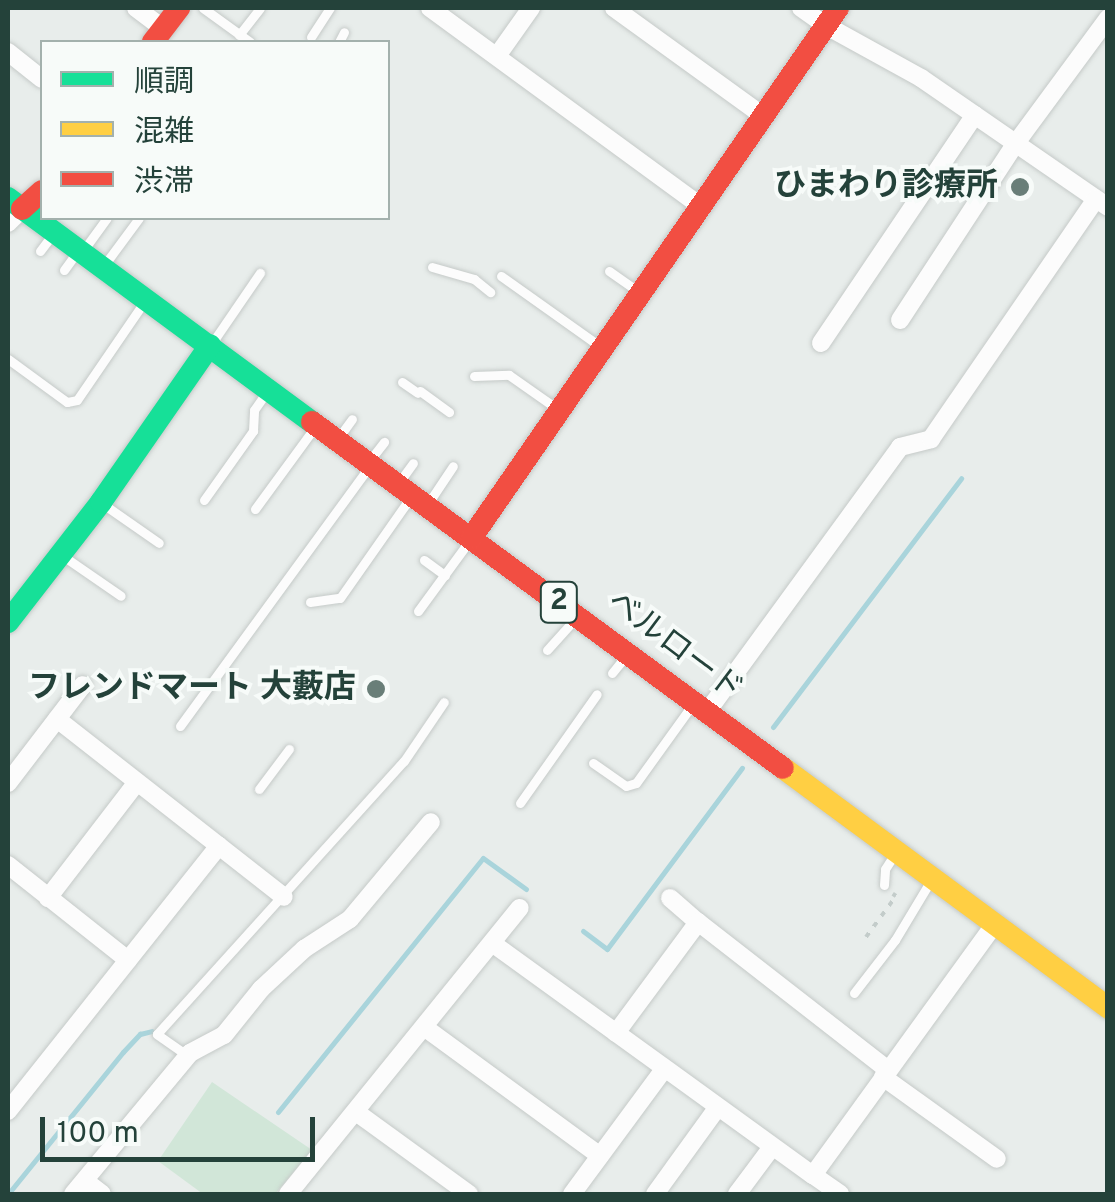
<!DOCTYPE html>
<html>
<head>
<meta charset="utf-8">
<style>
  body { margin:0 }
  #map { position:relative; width:1115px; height:1202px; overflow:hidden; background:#e8edeb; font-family:Overpass,"Noto Sans JP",sans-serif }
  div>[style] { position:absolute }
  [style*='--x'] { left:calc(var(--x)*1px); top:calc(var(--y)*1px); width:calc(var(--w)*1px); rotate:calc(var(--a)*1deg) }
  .green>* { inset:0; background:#d1e6d8 }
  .stream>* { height:5px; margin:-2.5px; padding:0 2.5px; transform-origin:2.5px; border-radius:2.5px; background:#a9d4db }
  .path>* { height:4px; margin-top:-2px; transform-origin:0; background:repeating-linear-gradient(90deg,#c3ccca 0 5px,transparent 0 13px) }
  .roads { filter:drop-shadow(0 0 2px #c5cac8) drop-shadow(0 0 2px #c5cac8) }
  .lane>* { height:9px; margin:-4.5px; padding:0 4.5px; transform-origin:4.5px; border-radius:4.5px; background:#fcfcfc }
  .street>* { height:18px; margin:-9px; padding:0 9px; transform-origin:9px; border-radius:9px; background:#fcfcfc }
  .fast>* { height:22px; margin:-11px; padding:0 11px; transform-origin:11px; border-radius:11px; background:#16e098 }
  .slow>* { height:22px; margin:-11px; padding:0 11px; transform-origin:11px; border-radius:11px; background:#ffcf43 }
  .jam>* { height:22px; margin:-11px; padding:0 11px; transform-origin:11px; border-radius:11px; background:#f24e42 }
  .dots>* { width:28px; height:28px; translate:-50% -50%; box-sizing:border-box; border:5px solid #f7fbf9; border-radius:50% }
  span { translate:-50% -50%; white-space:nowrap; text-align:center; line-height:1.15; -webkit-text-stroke:8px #f7fbf9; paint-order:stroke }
  .shield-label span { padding:2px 8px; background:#f7fbf9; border:2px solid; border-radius:8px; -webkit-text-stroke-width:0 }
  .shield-label { font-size:30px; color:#24423a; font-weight:700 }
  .poi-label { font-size:32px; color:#24423a; font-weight:700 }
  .right { translate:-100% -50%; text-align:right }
  .street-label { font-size:32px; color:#24423a }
  .frame { position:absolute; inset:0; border:10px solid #24423a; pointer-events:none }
  .legend { position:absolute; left:40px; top:40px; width:350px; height:180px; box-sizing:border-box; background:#f7fbf9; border:2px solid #a3b1ad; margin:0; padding:12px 18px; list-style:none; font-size:30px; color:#24423a }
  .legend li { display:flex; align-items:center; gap:20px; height:50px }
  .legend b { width:50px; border:2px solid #a3b1ad }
  .scale { position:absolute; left:40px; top:1117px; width:275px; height:45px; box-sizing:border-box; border:5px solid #24423a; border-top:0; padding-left:12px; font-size:30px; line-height:35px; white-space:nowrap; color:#24423a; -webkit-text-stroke:8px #f7fbf9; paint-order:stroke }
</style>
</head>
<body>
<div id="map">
  <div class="green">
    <i style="clip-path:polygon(212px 1082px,312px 1150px,275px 1194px,203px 1194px,158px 1161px)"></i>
  </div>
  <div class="stream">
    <i style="--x:773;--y:727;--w:312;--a:-52.9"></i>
    <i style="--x:583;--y:931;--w:30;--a:37"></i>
    <i style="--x:607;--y:949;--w:226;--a:-53.3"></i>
    <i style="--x:278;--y:1112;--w:326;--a:-51.1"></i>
    <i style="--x:483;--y:858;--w:53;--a:35.8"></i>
    <i style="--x:8;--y:1194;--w:183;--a:-51"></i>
    <i style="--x:123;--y:1052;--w:25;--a:-47"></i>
    <i style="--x:140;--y:1034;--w:12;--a:-14"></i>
  </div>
  <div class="path">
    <i style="--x:866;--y:937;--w:51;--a:-53.8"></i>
    <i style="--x:896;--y:896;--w:4;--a:-146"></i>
  </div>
  <div class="roads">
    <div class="lane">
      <i style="--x:203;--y:8;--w:58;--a:35.9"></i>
      <i style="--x:239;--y:35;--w:34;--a:-52"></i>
      <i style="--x:311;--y:37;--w:35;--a:-57"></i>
      <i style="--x:339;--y:42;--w:11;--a:-63"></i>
      <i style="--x:85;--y:248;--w:37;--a:-54"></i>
      <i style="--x:40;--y:251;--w:21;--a:-53"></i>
      <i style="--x:105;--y:264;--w:57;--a:-53.5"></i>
      <i style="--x:432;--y:267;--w:44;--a:15.9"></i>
      <i style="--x:474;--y:279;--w:21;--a:39"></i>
      <i style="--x:64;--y:270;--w:22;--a:-54"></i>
      <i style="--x:609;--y:271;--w:35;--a:35"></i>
      <i style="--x:501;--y:276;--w:123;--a:35.4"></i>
      <i style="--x:212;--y:343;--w:85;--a:-55.6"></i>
      <i style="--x:8;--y:359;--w:73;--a:36.1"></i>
      <i style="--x:67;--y:402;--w:10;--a:-11"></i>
      <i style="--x:77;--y:400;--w:119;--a:-55.6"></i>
      <i style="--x:474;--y:376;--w:35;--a:-2"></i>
      <i style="--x:509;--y:375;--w:57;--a:35.1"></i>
      <i style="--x:402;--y:382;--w:19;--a:35"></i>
      <i style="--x:420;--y:391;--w:36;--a:36"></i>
      <i style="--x:339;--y:437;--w:22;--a:-54"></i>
      <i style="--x:370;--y:460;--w:23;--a:-52"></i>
      <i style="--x:400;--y:481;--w:22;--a:-54"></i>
      <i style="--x:204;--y:500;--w:85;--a:-54.6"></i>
      <i style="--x:253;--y:431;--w:21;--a:-87"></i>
      <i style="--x:254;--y:410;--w:21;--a:-55"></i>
      <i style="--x:429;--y:502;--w:43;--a:-56.3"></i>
      <i style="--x:103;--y:504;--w:68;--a:34.9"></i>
      <i style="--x:255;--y:509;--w:102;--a:-53.8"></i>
      <i style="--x:63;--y:556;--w:70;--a:34.6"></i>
      <i style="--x:424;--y:560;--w:26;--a:36"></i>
      <i style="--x:310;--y:602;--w:30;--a:-8"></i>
      <i style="--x:340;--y:598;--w:122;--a:-55"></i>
      <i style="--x:418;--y:611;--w:83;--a:-53.8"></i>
      <i style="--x:547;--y:650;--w:42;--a:-47.9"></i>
      <i style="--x:612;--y:673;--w:22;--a:-51"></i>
      <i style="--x:180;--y:726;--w:317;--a:-53.9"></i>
      <i style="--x:593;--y:763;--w:40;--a:34.9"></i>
      <i style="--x:626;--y:786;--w:10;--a:-17"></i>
      <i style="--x:636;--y:783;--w:96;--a:-54.3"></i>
      <i style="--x:259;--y:789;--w:50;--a:-53.1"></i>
      <i style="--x:520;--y:803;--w:133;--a:-54.8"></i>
      <i style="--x:884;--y:885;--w:16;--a:-86"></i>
      <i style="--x:885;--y:869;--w:17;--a:-57"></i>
      <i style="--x:854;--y:993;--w:67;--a:-52.3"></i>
      <i style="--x:895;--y:940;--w:70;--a:-59"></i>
      <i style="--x:188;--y:1056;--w:38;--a:-145"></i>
      <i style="--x:157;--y:1034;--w:368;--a:-47.9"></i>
      <i style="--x:404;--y:761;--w:71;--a:-55.9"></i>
    </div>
    <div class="street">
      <i style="--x:136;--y:8;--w:34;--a:37"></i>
      <i style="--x:430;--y:8;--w:336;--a:36.2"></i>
      <i style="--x:614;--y:8;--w:183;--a:35.9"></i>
      <i style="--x:801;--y:8;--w:29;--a:35"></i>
      <i style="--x:825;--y:25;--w:110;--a:28.9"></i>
      <i style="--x:921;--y:78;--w:227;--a:34.6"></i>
      <i style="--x:8;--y:52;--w:43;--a:38.5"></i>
      <i style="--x:497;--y:56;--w:59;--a:-54.7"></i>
      <i style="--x:8;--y:223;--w:20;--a:-45"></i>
      <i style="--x:900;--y:320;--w:212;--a:-56.8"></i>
      <i style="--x:1016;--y:143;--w:155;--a:-53.6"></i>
      <i style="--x:821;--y:343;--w:275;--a:-56"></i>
      <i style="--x:707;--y:712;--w:328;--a:-53.9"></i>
      <i style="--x:900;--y:447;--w:32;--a:-14"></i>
      <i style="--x:931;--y:439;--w:291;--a:-55.5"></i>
      <i style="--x:57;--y:719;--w:288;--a:38.1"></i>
      <i style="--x:8;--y:783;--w:123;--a:-52.6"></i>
      <i style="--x:8;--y:865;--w:153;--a:38.4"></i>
      <i style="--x:48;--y:898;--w:146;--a:-52.5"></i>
      <i style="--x:670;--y:898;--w:37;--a:41"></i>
      <i style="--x:492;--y:943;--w:396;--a:35.9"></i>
      <i style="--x:813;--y:1175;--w:309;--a:-54.1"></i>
      <i style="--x:424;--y:1027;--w:218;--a:36.2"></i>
      <i style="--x:616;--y:1033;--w:138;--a:-53.5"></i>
      <i style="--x:698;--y:922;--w:241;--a:37.9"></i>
      <i style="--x:883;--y:1077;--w:140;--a:35.7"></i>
      <i style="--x:8;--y:1111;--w:339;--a:-51.5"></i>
      <i style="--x:356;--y:1112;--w:140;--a:36"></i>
      <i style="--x:813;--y:1175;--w:33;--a:35"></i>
      <i style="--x:85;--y:1181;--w:21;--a:37"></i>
      <i style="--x:73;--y:1194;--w:183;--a:-50.3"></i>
      <i style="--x:190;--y:1053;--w:38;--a:-28"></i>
      <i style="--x:224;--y:1035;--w:59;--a:-51.2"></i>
      <i style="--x:261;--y:989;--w:59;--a:-42.9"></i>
      <i style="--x:304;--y:949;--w:55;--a:-33.1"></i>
      <i style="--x:350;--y:919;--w:126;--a:-50.1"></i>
      <i style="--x:288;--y:1194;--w:368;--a:-51"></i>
      <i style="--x:572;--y:1194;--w:155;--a:-53.6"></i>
      <i style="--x:655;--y:1194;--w:107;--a:-54.1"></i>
      <i style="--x:737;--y:1194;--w:59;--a:-53.3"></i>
    </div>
    <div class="fast">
      <i style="--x:8;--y:198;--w:378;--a:36.4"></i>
      <i style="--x:8;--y:622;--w:152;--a:-52.2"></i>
      <i style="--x:101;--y:502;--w:191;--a:-55.2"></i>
    </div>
    <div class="slow">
      <i style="--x:783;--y:768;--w:404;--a:36.4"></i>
    </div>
    <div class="jam">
      <i style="--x:153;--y:42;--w:43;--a:-52.6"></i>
      <i style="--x:22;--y:209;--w:27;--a:-42"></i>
      <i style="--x:312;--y:422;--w:584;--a:36.3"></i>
      <i style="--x:472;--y:537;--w:643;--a:-55.32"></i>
    </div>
  </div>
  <div class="dots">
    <i style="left:1020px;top:187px;background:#697e78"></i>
    <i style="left:376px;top:689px;background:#697e78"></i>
  </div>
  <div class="shield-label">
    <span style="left:559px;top:602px">2</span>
  </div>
  <div class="poi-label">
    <span class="right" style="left:998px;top:187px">ひまわり診療所</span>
    <span class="right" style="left:356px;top:689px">フレンドマート 大藪店</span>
  </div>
  <div class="street-label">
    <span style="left:674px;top:647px;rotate:37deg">ベルロード</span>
  </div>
  <div class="frame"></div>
  <ul class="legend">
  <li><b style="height:12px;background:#16e098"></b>順調</li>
  <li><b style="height:12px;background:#ffcf43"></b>混雑</li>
  <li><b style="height:12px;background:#f24e42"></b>渋滞</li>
  </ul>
  <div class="scale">100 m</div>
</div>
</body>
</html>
